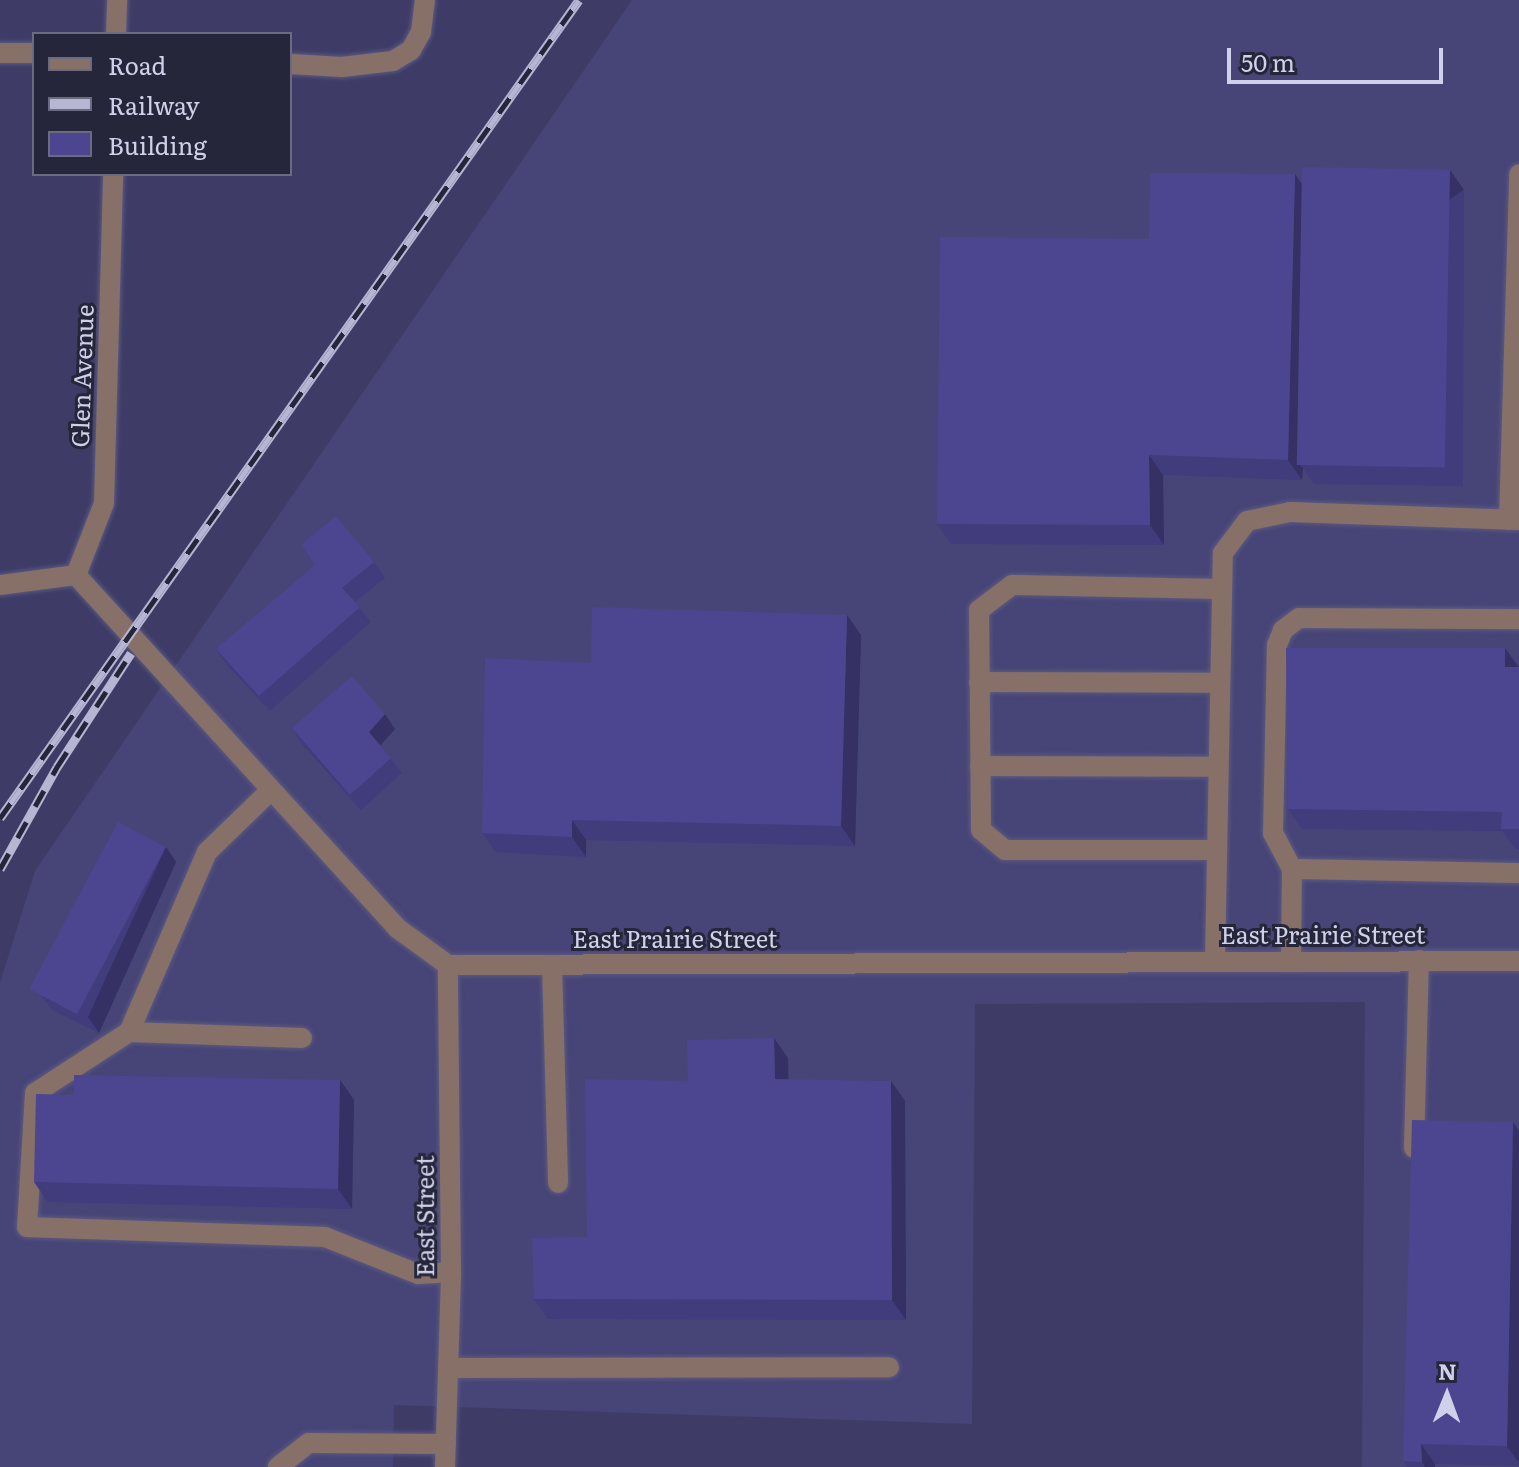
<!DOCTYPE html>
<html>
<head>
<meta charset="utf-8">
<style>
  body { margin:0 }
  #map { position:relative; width:1519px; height:1467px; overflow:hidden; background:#3e3c67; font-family:Literata,serif }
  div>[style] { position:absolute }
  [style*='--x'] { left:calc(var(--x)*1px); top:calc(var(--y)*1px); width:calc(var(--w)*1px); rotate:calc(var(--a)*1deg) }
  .built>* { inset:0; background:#474577 }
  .roads { filter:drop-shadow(0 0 2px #5b5a81) drop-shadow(0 0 2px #5b5a81) }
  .minor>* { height:20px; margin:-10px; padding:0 10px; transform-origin:10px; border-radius:10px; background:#877067 }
  .rail>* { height:9px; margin-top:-4.5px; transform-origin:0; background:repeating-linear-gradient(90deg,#26263a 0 18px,#b6b6d3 0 36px); box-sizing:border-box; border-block:2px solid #b6b6d3 }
  .wall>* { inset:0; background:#413c7c }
  .shaded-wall>* { inset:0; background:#353165; transform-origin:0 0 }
  .building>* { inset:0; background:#4c4690; transform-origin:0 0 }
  span { translate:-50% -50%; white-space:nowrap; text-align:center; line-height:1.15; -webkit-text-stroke:6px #26263a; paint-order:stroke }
  .street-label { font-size:24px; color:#cfd0ea }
  .legend { position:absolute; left:32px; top:32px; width:260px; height:144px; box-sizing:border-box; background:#26263a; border:2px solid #6a6a80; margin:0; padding:10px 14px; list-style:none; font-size:24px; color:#cfd0ea }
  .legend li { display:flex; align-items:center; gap:16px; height:40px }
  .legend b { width:40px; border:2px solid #6a6a80 }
  .north { position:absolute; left:1407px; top:1355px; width:80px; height:80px; -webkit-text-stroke:6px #26263a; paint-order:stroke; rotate:1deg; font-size:22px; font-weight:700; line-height:32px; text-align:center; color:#cfd0ea }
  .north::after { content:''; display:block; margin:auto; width:28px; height:36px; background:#cfd0ea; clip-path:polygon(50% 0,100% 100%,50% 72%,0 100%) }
  .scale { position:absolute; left:1227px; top:48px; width:216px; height:36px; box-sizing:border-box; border:4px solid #cfd0ea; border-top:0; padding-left:10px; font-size:24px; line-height:28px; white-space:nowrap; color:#cfd0ea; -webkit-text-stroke:6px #26263a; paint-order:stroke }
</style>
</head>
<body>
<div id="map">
  <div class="built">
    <i style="clip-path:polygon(632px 0,1519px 0,1519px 1467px,1362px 1467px,1365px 1002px,975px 1004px,972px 1424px,394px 1405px,393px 1467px,0 1467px,0 983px,35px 871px)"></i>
  </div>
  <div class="roads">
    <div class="minor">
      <i style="--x:116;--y:34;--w:34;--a:-88"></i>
      <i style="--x:0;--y:53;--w:34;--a:0"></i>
      <i style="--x:290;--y:64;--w:52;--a:3.3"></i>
      <i style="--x:342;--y:67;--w:51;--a:-6.7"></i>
      <i style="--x:393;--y:61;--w:21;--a:-31"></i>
      <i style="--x:411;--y:50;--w:21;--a:-61"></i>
      <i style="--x:421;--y:32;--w:32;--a:-83"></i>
      <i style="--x:1509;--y:520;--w:346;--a:-88.3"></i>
      <i style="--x:76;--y:575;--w:477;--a:47.7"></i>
      <i style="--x:397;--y:928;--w:63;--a:36"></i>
      <i style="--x:448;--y:965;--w:1071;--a:-0.21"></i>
      <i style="--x:76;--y:575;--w:77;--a:-68.7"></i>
      <i style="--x:104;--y:503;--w:329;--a:-88.4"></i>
      <i style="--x:0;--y:585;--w:77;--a:-7.5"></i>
      <i style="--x:979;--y:682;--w:240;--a:0.2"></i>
      <i style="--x:980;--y:766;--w:237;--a:0.2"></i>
      <i style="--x:270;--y:791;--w:88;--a:135.9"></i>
      <i style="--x:207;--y:852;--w:196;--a:113.4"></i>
      <i style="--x:129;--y:1032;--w:112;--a:147"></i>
      <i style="--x:35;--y:1093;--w:134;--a:93.4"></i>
      <i style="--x:27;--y:1227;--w:298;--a:1.9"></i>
      <i style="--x:325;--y:1237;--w:100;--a:21.7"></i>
      <i style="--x:418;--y:1274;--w:33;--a:-3"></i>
      <i style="--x:1216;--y:850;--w:211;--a:180"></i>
      <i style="--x:1005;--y:850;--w:31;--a:-140"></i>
      <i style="--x:981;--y:830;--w:220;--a:-90.5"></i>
      <i style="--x:979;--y:610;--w:41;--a:-37.1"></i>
      <i style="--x:1012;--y:585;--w:210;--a:1.1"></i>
      <i style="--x:1292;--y:869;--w:227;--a:1"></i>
      <i style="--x:1291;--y:960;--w:91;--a:-89.4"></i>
      <i style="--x:1292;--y:869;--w:41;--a:-117.8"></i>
      <i style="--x:1273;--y:833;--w:188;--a:-88.8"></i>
      <i style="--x:1277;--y:645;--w:16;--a:-68"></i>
      <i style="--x:1283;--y:630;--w:20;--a:-37"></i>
      <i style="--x:1299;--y:618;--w:220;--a:0.3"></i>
      <i style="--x:1215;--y:961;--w:408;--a:-88.9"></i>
      <i style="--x:1223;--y:553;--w:40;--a:-53"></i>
      <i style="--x:1247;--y:521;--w:44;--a:-11.8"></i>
      <i style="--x:1290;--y:512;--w:229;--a:2"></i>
      <i style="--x:552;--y:965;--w:218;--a:88.4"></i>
      <i style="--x:129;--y:1032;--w:173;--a:2"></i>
      <i style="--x:1414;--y:1148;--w:188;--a:-88.5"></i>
      <i style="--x:448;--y:1368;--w:441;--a:-0.1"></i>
      <i style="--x:278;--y:1467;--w:39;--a:-38"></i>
      <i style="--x:309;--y:1443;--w:137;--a:0.4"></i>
      <i style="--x:445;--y:1467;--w:195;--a:-88.2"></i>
      <i style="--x:451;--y:1272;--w:307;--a:-90.6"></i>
    </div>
  </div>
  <div class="rail">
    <i style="--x:0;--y:818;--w:1002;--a:-54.71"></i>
    <i style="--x:0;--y:869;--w:117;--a:-60.8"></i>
    <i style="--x:57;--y:767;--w:136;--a:-57"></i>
  </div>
  <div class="wall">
    <i style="clip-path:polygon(1450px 170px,1464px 190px,1463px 486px,1314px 484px,1303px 468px,1302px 480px,1163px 475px,1164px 545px,951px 544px,937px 524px,1149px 239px,1295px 174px,1302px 185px)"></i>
    <i style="clip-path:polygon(374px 562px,385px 578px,355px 602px,371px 622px,270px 711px,227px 665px,216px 649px)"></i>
    <i style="clip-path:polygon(861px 635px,855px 846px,586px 840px,586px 857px,496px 852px,482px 833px,591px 663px)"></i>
    <i style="clip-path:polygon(1505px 648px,1519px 667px,1519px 849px,1515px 849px,1502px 831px,1302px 829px,1288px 809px)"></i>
    <i style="clip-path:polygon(292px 728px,395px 729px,380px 745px,402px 773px,361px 810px,302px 744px)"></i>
    <i style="clip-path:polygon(166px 847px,176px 862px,99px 1033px,52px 1010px,41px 995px)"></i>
    <i style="clip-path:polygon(788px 1058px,788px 1080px,891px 1081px,905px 1101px,906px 1320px,548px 1319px,534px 1299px,587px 1237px,688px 1081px)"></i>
    <i style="clip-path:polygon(340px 1080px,354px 1100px,352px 1209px,48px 1202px,34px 1182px,74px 1095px)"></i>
    <i style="clip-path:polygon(1513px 1122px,1519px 1131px,1519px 1466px,1435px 1464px,1435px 1467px,1408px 1467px,1403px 1461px)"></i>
  </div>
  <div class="shaded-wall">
    <i style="left:1450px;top:170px;width:24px;height:296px;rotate:55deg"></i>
    <i style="clip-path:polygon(1295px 174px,1309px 194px,1300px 465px,1303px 468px,1302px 480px,1288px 460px)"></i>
    <i style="clip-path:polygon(1149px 455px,1163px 475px,1164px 545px,1150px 525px)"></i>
    <i style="clip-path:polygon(847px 615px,861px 635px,855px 846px,841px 826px)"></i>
    <i style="clip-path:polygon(1505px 648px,1519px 668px,1505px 667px)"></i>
    <i style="clip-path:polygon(385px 714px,395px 729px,379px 747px,369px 732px)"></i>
    <i style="clip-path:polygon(572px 820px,586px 840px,586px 857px,572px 837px)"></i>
    <i style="clip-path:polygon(166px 847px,176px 862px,99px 1033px,88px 1017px)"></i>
    <i style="clip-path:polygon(774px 1038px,788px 1058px,789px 1099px,775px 1079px)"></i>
    <i style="clip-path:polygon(340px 1080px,354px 1100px,352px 1209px,338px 1189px)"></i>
    <i style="clip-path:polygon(891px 1081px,905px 1101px,906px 1320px,892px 1300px)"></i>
    <i style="clip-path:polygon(1513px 1122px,1519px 1131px,1519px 1463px,1507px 1446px)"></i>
    <i style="clip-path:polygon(1421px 1444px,1435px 1464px,1435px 1467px,1425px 1467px,1422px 1462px)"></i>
  </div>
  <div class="building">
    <i style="left:1302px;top:167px;width:148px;height:298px;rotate:1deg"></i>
    <i style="clip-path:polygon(1150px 173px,1295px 174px,1288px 460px,1149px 455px,1150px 525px,937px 524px,940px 237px,1149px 239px)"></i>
    <i style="clip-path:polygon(336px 516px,374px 562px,342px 588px,360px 607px,259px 696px,216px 649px,315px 565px,302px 544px)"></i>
    <i style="clip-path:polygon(592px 607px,847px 615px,841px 826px,572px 820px,572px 837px,482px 833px,485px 658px,591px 663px)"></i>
    <i style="clip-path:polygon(1286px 648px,1505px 648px,1505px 667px,1519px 667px,1519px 829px,1501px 829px,1502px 812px,1288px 809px)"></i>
    <i style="clip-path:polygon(352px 676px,385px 714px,369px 732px,391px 758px,350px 795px,292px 728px)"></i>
    <i style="left:118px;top:822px;width:54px;height:189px;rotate:28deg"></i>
    <i style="clip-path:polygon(774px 1038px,775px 1079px,891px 1081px,892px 1300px,534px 1299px,532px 1238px,587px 1237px,585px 1079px,688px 1081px,687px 1040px)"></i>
    <i style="clip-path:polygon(74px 1075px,340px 1080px,338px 1189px,34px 1182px,36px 1094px,74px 1095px)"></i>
    <i style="clip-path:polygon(1412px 1120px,1513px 1122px,1507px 1446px,1421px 1444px,1422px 1462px,1403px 1461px)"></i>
  </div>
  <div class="street-label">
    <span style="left:81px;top:376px;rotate:-88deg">Glen Avenue</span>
    <span style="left:1323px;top:934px">East Prairie Street</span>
    <span style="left:675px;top:938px">East Prairie Street</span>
    <span style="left:424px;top:1216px;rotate:-90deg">East Street</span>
  </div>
  <ul class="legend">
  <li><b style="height:10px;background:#877067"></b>Road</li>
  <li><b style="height:10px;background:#b6b6d3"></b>Railway</li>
  <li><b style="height:22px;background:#4c4690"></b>Building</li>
  </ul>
  <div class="north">N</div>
  <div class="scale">50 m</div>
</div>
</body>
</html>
